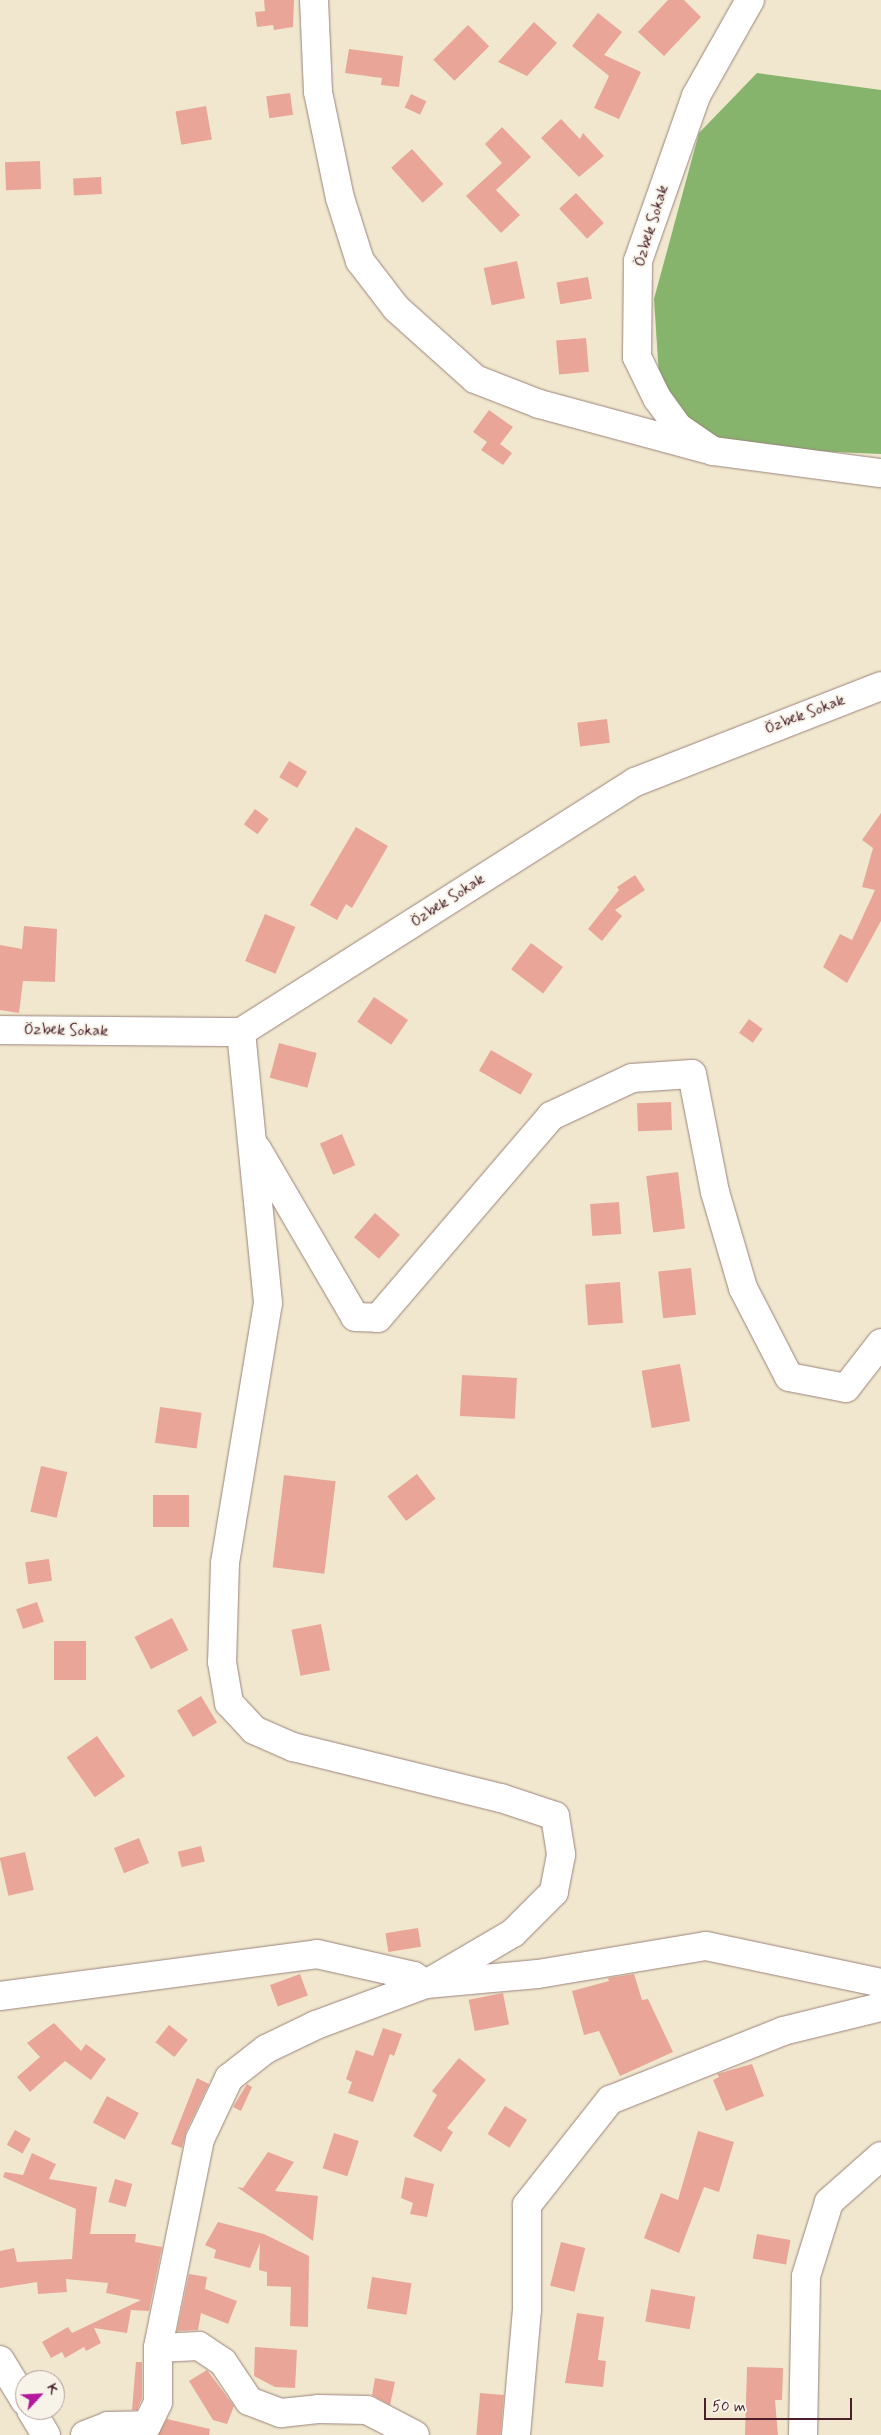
<!DOCTYPE html>
<html>
<head>
<meta charset="utf-8">
<style>
  body { margin:0 }
  #map { position:relative; width:881px; height:2435px; overflow:hidden; background:#f0e7ce; font-family:Mynerve,sans-serif }
  div>[style] { position:absolute }
  [style*='--x'] { left:calc(var(--x)*1px); top:calc(var(--y)*1px); width:calc(var(--w)*1px); rotate:calc(var(--a)*1deg) }
  .forest>* { inset:0; background:#86b46d }
  .building>* { inset:0; background:#e9a698; transform-origin:0 0 }
  .roads { filter:drop-shadow(0 0 1px #9d837c) drop-shadow(0 0 1px #9d837c) }
  .minor>* { height:28px; margin:-14px; padding:0 14px; transform-origin:14px; border-radius:14px; background:#fff }
  span { translate:-50% -50%; white-space:nowrap; text-align:center; line-height:1.15; -webkit-text-stroke:4px #f7f3e8; paint-order:stroke }
  .street-label { font-size:16px; color:#4a1f2b }
  .north { position:absolute; left:15px; top:2370px; width:50px; height:50px; box-sizing:border-box; background:#f7f3e8; border:1px solid #b29e9c; border-radius:50%; rotate:65deg; font-size:14px; font-weight:700; line-height:20px; text-align:center; color:#4a1f2b }
  .north::after { content:''; display:block; margin:auto; width:18px; height:22px; background:#b5179e; clip-path:polygon(50% 0,100% 100%,50% 72%,0 100%) }
  .scale { position:absolute; left:704px; top:2398px; width:148px; height:22px; box-sizing:border-box; border:2px solid #4a1f2b; border-top:0; padding-left:6px; font-size:15px; line-height:18px; white-space:nowrap; color:#4a1f2b; -webkit-text-stroke:4px #f7f3e8; paint-order:stroke }
</style>
</head>
<body>
<div id="map">
  <div class="forest">
    <i style="clip-path:polygon(757px 73px,881px 90px,881px 454px,743px 448px,699px 432px,659px 376px,654px 299px,699px 133px)"></i>
  </div>
  <div class="building">
    <i style="clip-path:polygon(264px 0,294px 0,293px 27px,274px 30px,273px 25px,257px 27px,255px 12px,265px 11px)"></i>
    <i style="clip-path:polygon(668px 0,684px 0,701px 17px,664px 56px,638px 32px)"></i>
    <i style="clip-path:polygon(598px 13px,622px 32px,604px 55px,641px 72px,619px 119px,594px 108px,609px 76px,572px 46px)"></i>
    <i style="clip-path:polygon(534px 22px,557px 43px,527px 76px,498px 62px)"></i>
    <i style="left:468px;top:25px;width:30px;height:49px;rotate:45deg"></i>
    <i style="clip-path:polygon(349px 49px,403px 56px,399px 87px,381px 85px,382px 78px,345px 73px)"></i>
    <i style="left:290px;top:93px;width:22px;height:24px;rotate:82deg"></i>
    <i style="left:411px;top:94px;width:17px;height:15px;rotate:25deg"></i>
    <i style="left:206px;top:106px;width:34px;height:31px;rotate:80deg"></i>
    <i style="clip-path:polygon(561px 119px,580px 139px,583px 133px,604px 156px,579px 177px,541px 138px)"></i>
    <i style="clip-path:polygon(502px 127px,531px 157px,496px 190px,520px 215px,501px 233px,466px 196px,502px 163px,485px 144px)"></i>
    <i style="left:412px;top:149px;width:47px;height:28px;rotate:48deg"></i>
    <i style="left:40px;top:161px;width:28px;height:35px;rotate:88deg"></i>
    <i style="left:101px;top:177px;width:17px;height:28px;rotate:87deg"></i>
    <i style="left:576px;top:193px;width:41px;height:23px;rotate:47deg"></i>
    <i style="left:517px;top:261px;width:38px;height:34px;rotate:78deg"></i>
    <i style="left:588px;top:277px;width:22px;height:32px;rotate:80deg"></i>
    <i style="left:586px;top:338px;width:34px;height:30px;rotate:85deg"></i>
    <i style="clip-path:polygon(489px 410px,513px 427px,500px 444px,512px 453px,503px 465px,481px 450px,487px 442px,473px 432px)"></i>
    <i style="left:607px;top:719px;width:24px;height:30px;rotate:83deg"></i>
    <i style="left:289px;top:761px;width:21px;height:19px;rotate:31deg"></i>
    <i style="left:255px;top:809px;width:17px;height:19px;rotate:36deg"></i>
    <i style="clip-path:polygon(881px 813px,881px 921px,847px 983px,823px 967px,840px 934px,852px 940px,875px 890px,862px 887px,873px 848px,862px 840px)"></i>
    <i style="clip-path:polygon(356px 827px,388px 846px,352px 908px,346px 904px,337px 920px,310px 905px)"></i>
    <i style="clip-path:polygon(635px 875px,645px 890px,615px 910px,622px 916px,602px 941px,588px 929px,619px 890px,617px 887px)"></i>
    <i style="left:265px;top:914px;width:33px;height:51px;rotate:23deg"></i>
    <i style="clip-path:polygon(24px 926px,57px 929px,55px 982px,23px 981px,19px 1013px,0 1010px,0 945px,22px 949px)"></i>
    <i style="left:531px;top:943px;width:40px;height:33px;rotate:37deg"></i>
    <i style="left:374px;top:997px;width:41px;height:30px;rotate:34deg"></i>
    <i style="left:749px;top:1019px;width:17px;height:17px;rotate:36deg"></i>
    <i style="left:279px;top:1043px;width:39px;height:36px;rotate:15deg"></i>
    <i style="left:491px;top:1050px;width:48px;height:24px;rotate:30deg"></i>
    <i style="left:671px;top:1102px;width:28px;height:34px;rotate:88deg"></i>
    <i style="left:342px;top:1134px;width:34px;height:24px;rotate:67deg"></i>
    <i style="left:678px;top:1172px;width:57px;height:32px;rotate:83deg"></i>
    <i style="left:619px;top:1202px;width:32px;height:29px;rotate:86deg"></i>
    <i style="left:375px;top:1213px;width:33px;height:32px;rotate:41deg"></i>
    <i style="left:691px;top:1268px;width:47px;height:33px;rotate:84deg"></i>
    <i style="left:620px;top:1282px;width:41px;height:35px;rotate:86deg"></i>
    <i style="left:680px;top:1364px;width:58px;height:39px;rotate:80deg"></i>
    <i style="left:462px;top:1375px;width:55px;height:41px;rotate:3deg"></i>
    <i style="left:160px;top:1407px;width:42px;height:36px;rotate:8deg"></i>
    <i style="left:41px;top:1466px;width:27px;height:47px;rotate:13deg"></i>
    <i style="left:417px;top:1474px;width:31px;height:37px;rotate:53deg"></i>
    <i style="left:284px;top:1475px;width:52px;height:93px;rotate:7deg"></i>
    <i style="left:153px;top:1495px;width:36px;height:32px"></i>
    <i style="left:49px;top:1559px;width:22px;height:24px;rotate:82deg"></i>
    <i style="left:37px;top:1602px;width:21px;height:22px;rotate:71deg"></i>
    <i style="left:172px;top:1618px;width:36px;height:42px;rotate:63deg"></i>
    <i style="left:321px;top:1624px;width:47px;height:30px;rotate:79deg"></i>
    <i style="left:54px;top:1641px;width:32px;height:39px"></i>
    <i style="left:201px;top:1696px;width:31px;height:28px;rotate:59deg"></i>
    <i style="left:97px;top:1736px;width:49px;height:37px;rotate:55deg"></i>
    <i style="left:139px;top:1838px;width:27px;height:27px;rotate:68deg"></i>
    <i style="left:201px;top:1846px;width:16px;height:24px;rotate:76deg"></i>
    <i style="left:25px;top:1852px;width:39px;height:26px;rotate:77deg"></i>
    <i style="left:418px;top:1928px;width:19px;height:33px;rotate:81deg"></i>
    <i style="left:300px;top:1974px;width:23px;height:32px;rotate:70deg"></i>
    <i style="clip-path:polygon(634px 1974px,642px 2000px,648px 1999px,673px 2052px,620px 2076px,599px 2031px,584px 2035px,572px 1991px,609px 1981px,608px 1978px)"></i>
    <i style="left:503px;top:1993px;width:32px;height:35px;rotate:79deg"></i>
    <i style="clip-path:polygon(54px 2023px,81px 2051px,86px 2044px,106px 2059px,91px 2080px,65px 2061px,30px 2092px,17px 2077px,40px 2057px,27px 2043px)"></i>
    <i style="left:169px;top:2025px;width:24px;height:22px;rotate:38deg"></i>
    <i style="clip-path:polygon(383px 2028px,402px 2034px,394px 2056px,390px 2054px,373px 2102px,348px 2093px,352px 2082px,346px 2079px,356px 2050px,373px 2056px)"></i>
    <i style="clip-path:polygon(459px 2058px,486px 2080px,447px 2128px,453px 2132px,441px 2152px,413px 2136px,437px 2095px,432px 2091px)"></i>
    <i style="clip-path:polygon(752px 2064px,764px 2096px,726px 2111px,713px 2080px,719px 2077px,717px 2074px)"></i>
    <i style="clip-path:polygon(197px 2078px,209px 2084px,186px 2132px,182px 2148px,171px 2144px)"></i>
    <i style="clip-path:polygon(247px 2084px,252px 2087px,241px 2111px,233px 2107px)"></i>
    <i style="left:107px;top:2096px;width:36px;height:30px;rotate:28deg"></i>
    <i style="left:505px;top:2106px;width:26px;height:33px;rotate:32deg"></i>
    <i style="left:15px;top:2130px;width:18px;height:17px;rotate:29deg"></i>
    <i style="clip-path:polygon(698px 2131px,734px 2142px,719px 2192px,704px 2187px,679px 2253px,644px 2238px,661px 2193px,678px 2200px)"></i>
    <i style="left:334px;top:2133px;width:26px;height:37px;rotate:18deg"></i>
    <i style="clip-path:polygon(268px 2152px,294px 2162px,275px 2191px,318px 2196px,313px 2241px,237px 2187px,243px 2188px)"></i>
    <i style="clip-path:polygon(32px 2153px,56px 2164px,49px 2179px,97px 2187px,90px 2234px,136px 2234px,135px 2242px,162px 2247px,149px 2311px,131px 2310px,127px 2333px,94px 2328px,101px 2343px,86px 2351px,84px 2347px,65px 2358px,62px 2352px,51px 2358px,42px 2342px,68px 2327px,72px 2333px,141px 2300px,106px 2293px,108px 2283px,66px 2279px,67px 2292px,38px 2294px,37px 2282px,0 2288px,0 2251px,14px 2248px,17px 2262px,72px 2259px,76px 2209px,3px 2177px,5px 2172px,23px 2175px)"></i>
    <i style="clip-path:polygon(405px 2177px,434px 2184px,427px 2217px,410px 2214px,413px 2203px,401px 2198px)"></i>
    <i style="left:115px;top:2179px;width:18px;height:24px;rotate:16deg"></i>
    <i style="clip-path:polygon(218px 2222px,264px 2234px,309px 2256px,308px 2327px,290px 2326px,291px 2287px,267px 2286px,267px 2272px,259px 2270px,260px 2243px,250px 2268px,214px 2258px,216px 2250px,205px 2245px)"></i>
    <i style="left:757px;top:2234px;width:34px;height:25px;rotate:10deg"></i>
    <i style="left:561px;top:2242px;width:25px;height:45px;rotate:14deg"></i>
    <i style="clip-path:polygon(189px 2274px,207px 2277px,205px 2289px,237px 2301px,228px 2324px,201px 2313px,198px 2330px,177px 2331px)"></i>
    <i style="left:372px;top:2277px;width:40px;height:32px;rotate:9deg"></i>
    <i style="left:651px;top:2289px;width:45px;height:33px;rotate:10deg"></i>
    <i style="clip-path:polygon(577px 2313px,604px 2317px,598px 2360px,606px 2361px,603px 2387px,565px 2383px)"></i>
    <i style="clip-path:polygon(255px 2347px,297px 2350px,295px 2388px,275px 2387px,254px 2376px)"></i>
    <i style="clip-path:polygon(136px 2362px,142px 2362px,142px 2398px,137px 2410px,132px 2410px)"></i>
    <i style="clip-path:polygon(747px 2367px,783px 2368px,782px 2400px,775px 2400px,778px 2435px,745px 2435px)"></i>
    <i style="clip-path:polygon(207px 2370px,234px 2406px,227px 2424px,213px 2420px,189px 2381px)"></i>
    <i style="clip-path:polygon(375px 2378px,395px 2382px,390px 2405px,372px 2395px)"></i>
    <i style="left:480px;top:2393px;width:24px;height:42px;rotate:5deg"></i>
    <i style="clip-path:polygon(167px 2419px,210px 2429px,209px 2435px,158px 2435px)"></i>
  </div>
  <div class="roads">
    <div class="minor">
      <i style="--x:314;--y:0;--w:92;--a:87.5"></i>
      <i style="--x:318;--y:92;--w:108;--a:78.3"></i>
      <i style="--x:340;--y:198;--w:66;--a:72.4"></i>
      <i style="--x:360;--y:261;--w:59;--a:52.5"></i>
      <i style="--x:396;--y:308;--w:106;--a:41.9"></i>
      <i style="--x:475;--y:379;--w:69;--a:21.3"></i>
      <i style="--x:539;--y:404;--w:180;--a:15.1"></i>
      <i style="--x:750;--y:0;--w:110;--a:119.4"></i>
      <i style="--x:696;--y:96;--w:175;--a:109.4"></i>
      <i style="--x:638;--y:261;--w:96;--a:90.6"></i>
      <i style="--x:637;--y:357;--w:46;--a:64"></i>
      <i style="--x:657;--y:398;--w:36;--a:54"></i>
      <i style="--x:678;--y:427;--w:42;--a:34.4"></i>
      <i style="--x:713;--y:451;--w:169;--a:7.5"></i>
      <i style="--x:0;--y:1030;--w:241;--a:0.5"></i>
      <i style="--x:241;--y:1032;--w:467;--a:-32.4"></i>
      <i style="--x:635;--y:782;--w:264;--a:-21.3"></i>
      <i style="--x:241;--y:1032;--w:272;--a:84.3"></i>
      <i style="--x:268;--y:1303;--w:264;--a:99.4"></i>
      <i style="--x:225;--y:1563;--w:99;--a:91.7"></i>
      <i style="--x:222;--y:1662;--w:42;--a:80.3"></i>
      <i style="--x:229;--y:1703;--w:37;--a:47"></i>
      <i style="--x:254;--y:1730;--w:43;--a:23.6"></i>
      <i style="--x:293;--y:1747;--w:214;--a:13.8"></i>
      <i style="--x:501;--y:1798;--w:57;--a:18.4"></i>
      <i style="--x:555;--y:1816;--w:39;--a:81"></i>
      <i style="--x:561;--y:1855;--w:38;--a:101"></i>
      <i style="--x:554;--y:1892;--w:58;--a:135"></i>
      <i style="--x:513;--y:1933;--w:101;--a:149.6"></i>
      <i style="--x:426;--y:1984;--w:117;--a:159.6"></i>
      <i style="--x:316;--y:2025;--w:55;--a:154.4"></i>
      <i style="--x:266;--y:2049;--w:47;--a:141.9"></i>
      <i style="--x:229;--y:2078;--w:68;--a:115.4"></i>
      <i style="--x:200;--y:2139;--w:213;--a:101.4"></i>
      <i style="--x:158;--y:2348;--w:41;--a:-2.8"></i>
      <i style="--x:199;--y:2346;--w:29;--a:34"></i>
      <i style="--x:223;--y:2362;--w:47;--a:56.3"></i>
      <i style="--x:249;--y:2401;--w:34;--a:21"></i>
      <i style="--x:281;--y:2413;--w:37;--a:-6"></i>
      <i style="--x:318;--y:2409;--w:49;--a:1.2"></i>
      <i style="--x:367;--y:2410;--w:54;--a:27.5"></i>
      <i style="--x:257;--y:1149;--w:194;--a:59.7"></i>
      <i style="--x:355;--y:1317;--w:23;--a:2"></i>
      <i style="--x:378;--y:1318;--w:266;--a:-49.4"></i>
      <i style="--x:551;--y:1116;--w:89;--a:-25.1"></i>
      <i style="--x:632;--y:1078;--w:60;--a:-3.8"></i>
      <i style="--x:692;--y:1074;--w:120;--a:79"></i>
      <i style="--x:715;--y:1192;--w:100;--a:73.7"></i>
      <i style="--x:743;--y:1288;--w:100;--a:62.7"></i>
      <i style="--x:789;--y:1377;--w:58;--a:10.9"></i>
      <i style="--x:846;--y:1388;--w:57;--a:-52.1"></i>
      <i style="--x:0;--y:1996;--w:320;--a:-7.5"></i>
      <i style="--x:317;--y:1954;--w:99;--a:12.8"></i>
      <i style="--x:414;--y:1976;--w:14;--a:34"></i>
      <i style="--x:426;--y:1984;--w:112;--a:-5.1"></i>
      <i style="--x:538;--y:1974;--w:170;--a:-9.5"></i>
      <i style="--x:706;--y:1946;--w:179;--a:11.9"></i>
      <i style="--x:0;--y:2360;--w:48;--a:58.6"></i>
      <i style="--x:31;--y:2410;--w:29;--a:59"></i>
      <i style="--x:85;--y:2435;--w:25;--a:-21"></i>
      <i style="--x:108;--y:2426;--w:39;--a:-1"></i>
      <i style="--x:147;--y:2425;--w:25;--a:-64"></i>
      <i style="--x:158;--y:2402;--w:54;--a:-90"></i>
      <i style="--x:516;--y:2435;--w:126;--a:-85"></i>
      <i style="--x:527;--y:2309;--w:104;--a:-90"></i>
      <i style="--x:527;--y:2205;--w:134;--a:-51.7"></i>
      <i style="--x:610;--y:2100;--w:186;--a:-21.7"></i>
      <i style="--x:783;--y:2031;--w:101;--a:-13.8"></i>
      <i style="--x:803;--y:2435;--w:159;--a:-88.9"></i>
      <i style="--x:806;--y:2276;--w:77;--a:-72.7"></i>
      <i style="--x:829;--y:2202;--w:69;--a:-41.5"></i>
    </div>
  </div>
  <div class="street-label">
    <span style="left:652px;top:226px;rotate:-73deg">Özbek Sokak</span>
    <span style="left:805px;top:715px;rotate:-21deg">Özbek Sokak</span>
    <span style="left:448px;top:901px;rotate:-33deg">Özbek Sokak</span>
    <span style="left:66px;top:1031px;rotate:1deg">Özbek Sokak</span>
  </div>
  <div class="north">K</div>
  <div class="scale">50 m</div>
</div>
</body>
</html>
